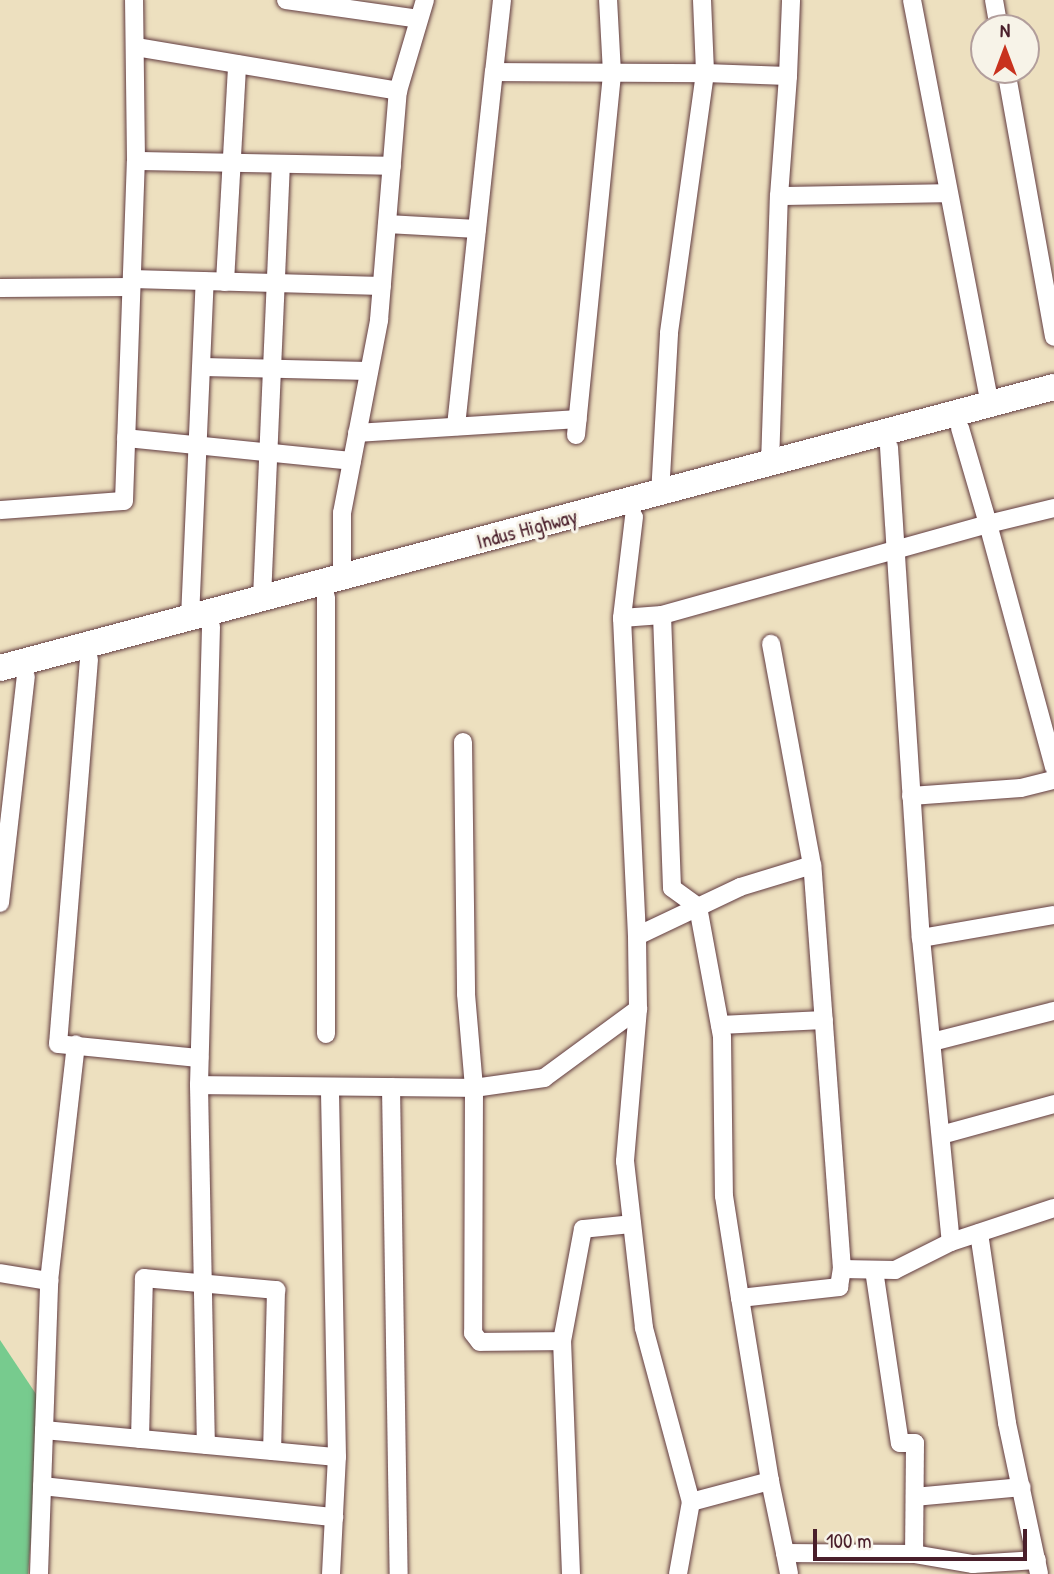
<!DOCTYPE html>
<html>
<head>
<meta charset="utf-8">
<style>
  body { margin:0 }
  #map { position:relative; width:1054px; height:1574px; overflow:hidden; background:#ede0bf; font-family:"Patrick Hand",sans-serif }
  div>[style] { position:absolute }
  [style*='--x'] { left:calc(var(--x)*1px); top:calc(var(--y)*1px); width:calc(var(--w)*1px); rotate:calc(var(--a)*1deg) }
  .green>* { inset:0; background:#77cb8e }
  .roads { filter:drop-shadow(0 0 2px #623c41) drop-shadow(0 0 2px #623c41) }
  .minor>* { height:18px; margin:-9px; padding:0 9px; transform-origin:9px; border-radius:9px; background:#fff }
  .highway>* { height:26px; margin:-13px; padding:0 13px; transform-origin:13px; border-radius:13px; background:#fff }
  span { translate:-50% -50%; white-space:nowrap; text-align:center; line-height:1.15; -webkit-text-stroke:6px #f7f3e8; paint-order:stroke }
  .street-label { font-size:21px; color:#4a1f2b }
  .north { position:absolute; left:970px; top:14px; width:70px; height:70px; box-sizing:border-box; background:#f7f3e8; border:2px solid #b29e9c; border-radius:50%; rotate:0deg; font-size:19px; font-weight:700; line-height:28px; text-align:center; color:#4a1f2b }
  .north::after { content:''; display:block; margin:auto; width:24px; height:32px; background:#c8321e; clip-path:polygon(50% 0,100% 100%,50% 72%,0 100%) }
  .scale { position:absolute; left:813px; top:1529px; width:214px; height:32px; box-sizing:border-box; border:4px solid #4a1f2b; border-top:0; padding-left:9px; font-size:21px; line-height:24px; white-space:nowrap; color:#4a1f2b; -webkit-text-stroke:5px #f7f3e8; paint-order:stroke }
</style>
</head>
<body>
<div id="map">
  <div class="green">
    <i style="clip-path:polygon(0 1340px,42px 1403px,28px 1574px,0 1574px)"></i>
  </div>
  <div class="roads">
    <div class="minor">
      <i style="--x:286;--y:0;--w:134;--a:8.1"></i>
      <i style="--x:502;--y:0;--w:72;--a:96.3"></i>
      <i style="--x:494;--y:72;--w:211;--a:0.3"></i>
      <i style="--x:705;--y:73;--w:263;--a:97.9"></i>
      <i style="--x:669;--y:334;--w:160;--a:93.2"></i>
      <i style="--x:702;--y:0;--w:73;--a:87.6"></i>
      <i style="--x:705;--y:73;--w:83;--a:2.1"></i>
      <i style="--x:788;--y:76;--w:76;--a:-87.7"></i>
      <i style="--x:912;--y:0;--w:411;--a:79.1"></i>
      <i style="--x:994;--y:0;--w:28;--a:80"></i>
      <i style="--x:136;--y:47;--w:266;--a:9.5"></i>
      <i style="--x:1006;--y:70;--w:271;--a:79.8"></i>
      <i style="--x:136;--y:161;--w:256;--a:1.1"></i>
      <i style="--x:779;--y:196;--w:120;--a:-85.7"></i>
      <i style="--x:387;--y:224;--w:90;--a:3.2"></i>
      <i style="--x:132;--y:279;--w:250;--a:1.6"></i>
      <i style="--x:225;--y:282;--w:218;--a:-86.8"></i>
      <i style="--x:0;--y:288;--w:131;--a:-0.4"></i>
      <i style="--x:202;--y:367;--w:167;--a:1.4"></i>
      <i style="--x:456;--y:426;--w:356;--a:-83.9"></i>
      <i style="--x:960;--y:428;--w:100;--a:73.7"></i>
      <i style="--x:988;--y:524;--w:68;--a:-13.6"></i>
      <i style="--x:357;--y:433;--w:221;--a:-3.6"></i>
      <i style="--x:576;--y:435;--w:364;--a:-84.3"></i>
      <i style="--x:612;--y:73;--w:73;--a:-93.1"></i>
      <i style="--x:126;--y:438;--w:227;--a:5.8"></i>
      <i style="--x:889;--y:447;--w:492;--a:86.3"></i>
      <i style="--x:921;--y:938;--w:135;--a:-9.8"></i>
      <i style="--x:770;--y:464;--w:268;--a:-88.1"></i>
      <i style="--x:779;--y:196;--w:169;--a:-1"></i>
      <i style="--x:0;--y:510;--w:124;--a:-4.2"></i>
      <i style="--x:124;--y:501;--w:340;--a:-88"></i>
      <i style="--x:136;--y:161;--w:161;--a:-90.7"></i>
      <i style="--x:634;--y:517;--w:102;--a:96.8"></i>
      <i style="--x:622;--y:618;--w:40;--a:-4.3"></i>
      <i style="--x:662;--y:615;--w:338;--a:-15.6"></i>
      <i style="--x:988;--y:524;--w:252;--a:74.8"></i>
      <i style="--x:342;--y:577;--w:64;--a:-90"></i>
      <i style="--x:342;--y:513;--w:197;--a:-79.1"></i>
      <i style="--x:379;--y:320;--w:230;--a:-85.3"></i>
      <i style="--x:398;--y:91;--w:95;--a:-73.5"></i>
      <i style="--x:262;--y:598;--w:434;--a:-87.5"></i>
      <i style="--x:662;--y:615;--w:273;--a:87.9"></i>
      <i style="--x:672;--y:888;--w:32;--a:36"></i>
      <i style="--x:698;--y:907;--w:132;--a:79.5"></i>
      <i style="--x:722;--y:1037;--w:159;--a:89.3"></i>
      <i style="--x:724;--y:1196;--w:103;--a:81.1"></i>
      <i style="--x:740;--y:1298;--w:100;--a:-6.3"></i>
      <i style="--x:839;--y:1287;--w:18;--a:-81"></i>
      <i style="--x:842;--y:1269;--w:405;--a:-94.2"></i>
      <i style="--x:190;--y:618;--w:337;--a:-87.5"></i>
      <i style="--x:622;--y:618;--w:318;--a:87.3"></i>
      <i style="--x:637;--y:936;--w:114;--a:-25.4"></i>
      <i style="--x:740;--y:887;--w:75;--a:-17"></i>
      <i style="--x:812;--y:865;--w:225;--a:-100.5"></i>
      <i style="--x:211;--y:627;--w:458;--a:91.5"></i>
      <i style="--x:199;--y:1085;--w:275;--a:0.6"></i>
      <i style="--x:474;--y:1088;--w:245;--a:90.2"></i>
      <i style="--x:473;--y:1333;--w:11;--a:52"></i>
      <i style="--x:480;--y:1342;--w:82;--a:-0.7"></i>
      <i style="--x:89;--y:659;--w:386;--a:94.6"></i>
      <i style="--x:58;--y:1044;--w:142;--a:5.7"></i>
      <i style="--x:463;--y:742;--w:252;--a:89.3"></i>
      <i style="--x:466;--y:994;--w:94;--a:85.1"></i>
      <i style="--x:474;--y:1088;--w:71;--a:-8.1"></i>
      <i style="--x:544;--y:1078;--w:117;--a:-36.3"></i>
      <i style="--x:638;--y:1009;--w:73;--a:-90.8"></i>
      <i style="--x:911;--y:796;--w:110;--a:-4.2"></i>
      <i style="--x:1021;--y:788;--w:34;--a:-14"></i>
      <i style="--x:0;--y:903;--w:228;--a:-83.5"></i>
      <i style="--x:921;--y:938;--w:305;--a:84.4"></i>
      <i style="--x:951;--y:1242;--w:108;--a:-18.3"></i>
      <i style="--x:638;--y:1009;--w:153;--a:94.9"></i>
      <i style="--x:625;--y:1161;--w:168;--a:83.5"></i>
      <i style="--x:644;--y:1328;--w:180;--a:74.9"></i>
      <i style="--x:691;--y:1502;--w:82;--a:-14.9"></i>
      <i style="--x:770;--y:1481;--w:185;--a:-99.3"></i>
      <i style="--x:720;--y:1025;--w:104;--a:-2.8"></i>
      <i style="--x:326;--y:1034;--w:437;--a:-90"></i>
      <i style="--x:932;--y:1042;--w:126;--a:-14.3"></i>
      <i style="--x:199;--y:1085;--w:360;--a:88.9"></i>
      <i style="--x:391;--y:1087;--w:487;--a:89.1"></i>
      <i style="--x:941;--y:1135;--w:117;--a:-15.3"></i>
      <i style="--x:979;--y:1233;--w:192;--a:81.6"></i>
      <i style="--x:1007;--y:1423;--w:154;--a:78"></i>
      <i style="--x:842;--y:1269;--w:53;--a:1.1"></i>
      <i style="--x:895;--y:1270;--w:63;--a:-26.6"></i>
      <i style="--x:874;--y:1270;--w:175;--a:81.5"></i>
      <i style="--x:900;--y:1443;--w:15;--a:0"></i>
      <i style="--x:915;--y:1443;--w:111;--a:90.5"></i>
      <i style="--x:0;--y:1273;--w:50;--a:9.3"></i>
      <i style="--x:49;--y:1281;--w:238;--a:-83.5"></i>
      <i style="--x:44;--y:1430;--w:294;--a:5.3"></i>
      <i style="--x:337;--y:1457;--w:370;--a:-91.1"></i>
      <i style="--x:140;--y:1439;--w:161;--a:-88.6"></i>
      <i style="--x:144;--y:1278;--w:133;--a:5.2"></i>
      <i style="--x:276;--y:1290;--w:161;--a:91.4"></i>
      <i style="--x:770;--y:1481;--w:74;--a:78.2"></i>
      <i style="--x:785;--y:1553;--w:129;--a:0.4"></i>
      <i style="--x:914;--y:1554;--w:60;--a:9.6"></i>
      <i style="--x:973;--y:1564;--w:64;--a:-3.6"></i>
      <i style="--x:42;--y:1486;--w:294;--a:6.1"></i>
      <i style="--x:915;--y:1497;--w:107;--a:-5.3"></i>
      <i style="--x:785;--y:1553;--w:21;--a:79"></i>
      <i style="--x:39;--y:1574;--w:293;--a:-88"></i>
      <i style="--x:331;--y:1574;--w:117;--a:-87.1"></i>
      <i style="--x:571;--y:1574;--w:233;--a:-92.2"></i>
      <i style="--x:562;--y:1341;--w:114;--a:-79.4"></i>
      <i style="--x:583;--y:1229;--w:49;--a:-5.8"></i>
      <i style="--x:678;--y:1574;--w:73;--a:-79.8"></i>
    </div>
    <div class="highway">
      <i style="--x:0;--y:668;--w:1091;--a:-14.93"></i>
    </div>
  </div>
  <div class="street-label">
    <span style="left:527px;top:529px;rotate:-15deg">Indus Highway</span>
  </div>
  <div class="north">N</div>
  <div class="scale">100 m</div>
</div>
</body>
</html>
